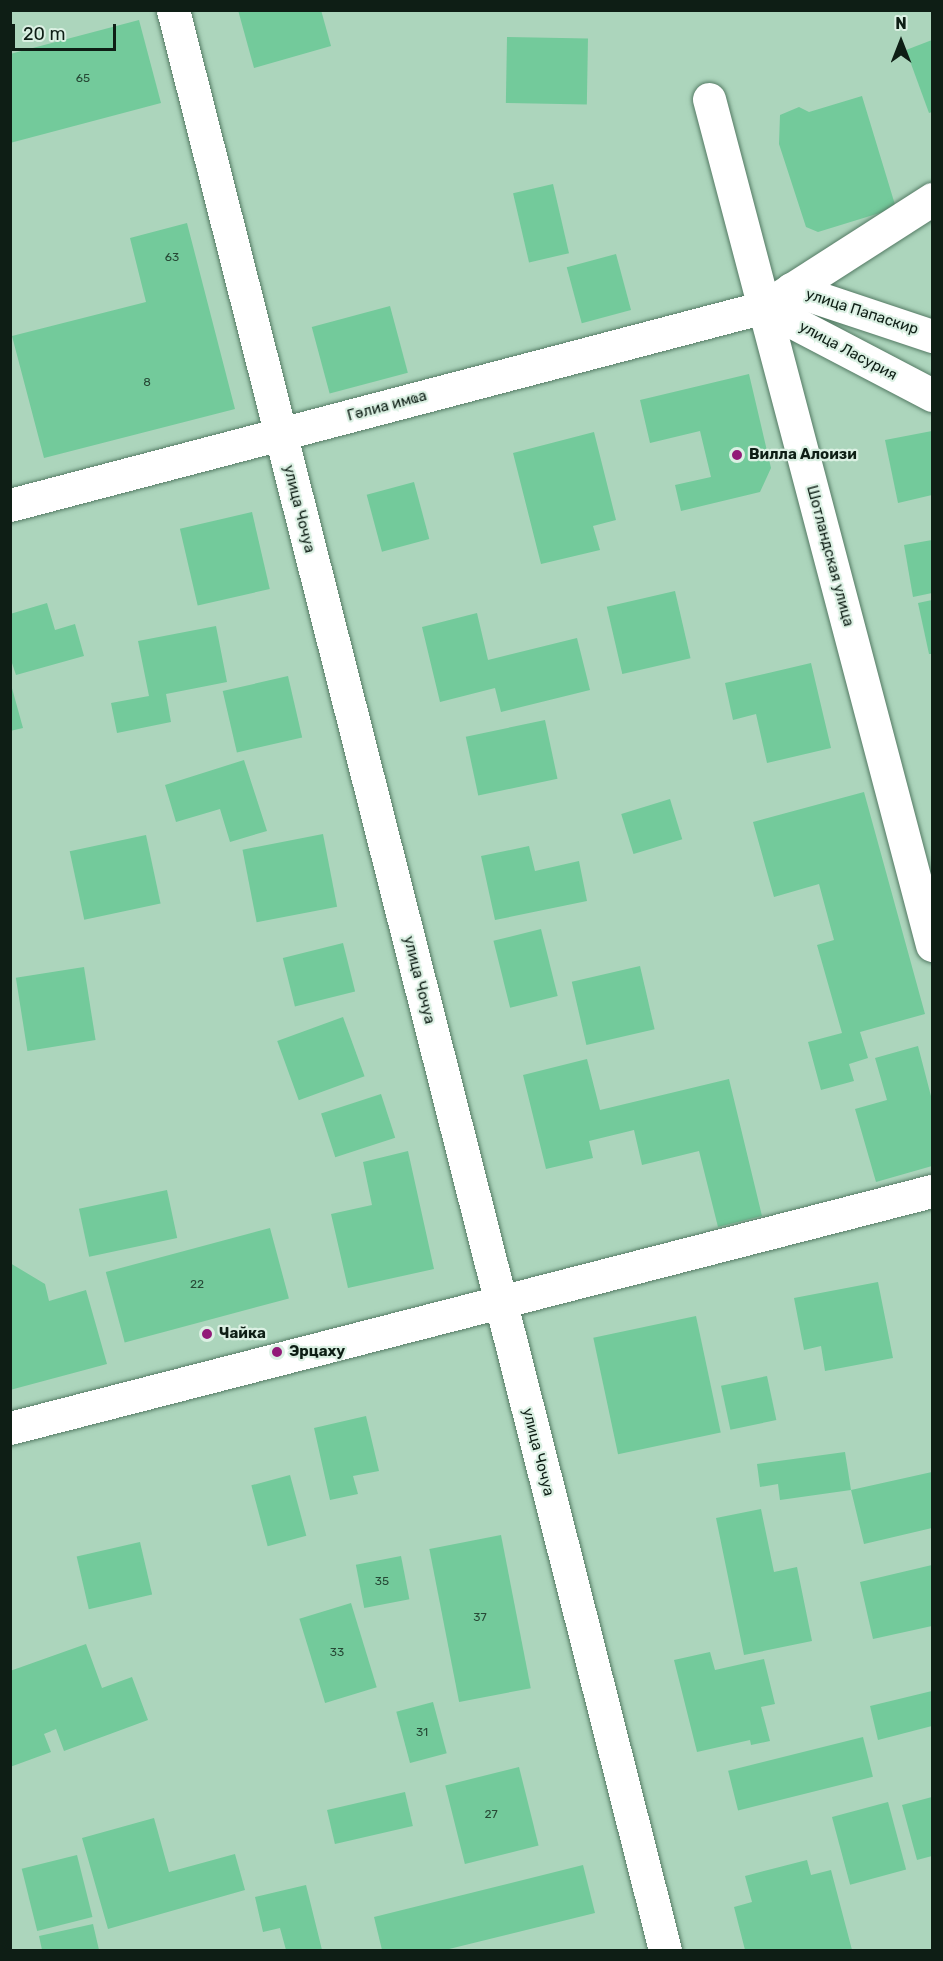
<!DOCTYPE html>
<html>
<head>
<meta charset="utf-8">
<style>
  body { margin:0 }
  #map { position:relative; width:943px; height:1961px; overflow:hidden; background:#acd5bc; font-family:Rubik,sans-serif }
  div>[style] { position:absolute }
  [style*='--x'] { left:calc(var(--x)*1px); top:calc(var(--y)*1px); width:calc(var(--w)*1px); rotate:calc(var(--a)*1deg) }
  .building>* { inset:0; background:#73ca9b; transform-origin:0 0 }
  .roads { filter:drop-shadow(0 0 2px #547a64) drop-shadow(0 0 2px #547a64) }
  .minor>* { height:33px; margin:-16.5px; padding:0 16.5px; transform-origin:16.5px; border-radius:16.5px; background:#fff }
  .trunk>* { height:33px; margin:-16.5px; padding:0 16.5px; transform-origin:16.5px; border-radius:16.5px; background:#fff }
  .dots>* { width:16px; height:16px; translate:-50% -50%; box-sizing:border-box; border:3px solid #dbf0e3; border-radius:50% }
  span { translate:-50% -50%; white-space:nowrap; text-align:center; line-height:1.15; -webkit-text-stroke:4.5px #dbf0e3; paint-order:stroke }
  .number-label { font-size:12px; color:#274936 }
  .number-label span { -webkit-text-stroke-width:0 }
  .street-label { font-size:15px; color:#0e1e15 }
  .poi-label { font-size:15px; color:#0e1e15; font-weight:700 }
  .left { translate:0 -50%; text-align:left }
  .frame { position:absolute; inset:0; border:12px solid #0e1e15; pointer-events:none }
  .north { position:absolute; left:871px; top:12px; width:60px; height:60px; -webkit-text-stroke:4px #dbf0e3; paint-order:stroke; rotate:0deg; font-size:16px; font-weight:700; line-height:24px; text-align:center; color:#0e1e15 }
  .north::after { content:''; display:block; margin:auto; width:21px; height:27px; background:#0e1e15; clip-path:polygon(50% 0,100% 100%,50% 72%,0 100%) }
  .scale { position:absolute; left:12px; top:24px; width:104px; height:27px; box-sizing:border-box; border:3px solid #0e1e15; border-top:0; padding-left:8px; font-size:18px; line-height:21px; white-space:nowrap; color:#0e1e15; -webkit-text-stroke:4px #dbf0e3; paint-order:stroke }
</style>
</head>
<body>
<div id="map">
  <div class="building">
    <i style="clip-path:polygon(238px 10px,321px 10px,331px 46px,254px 68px)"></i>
    <i style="clip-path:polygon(139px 20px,161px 103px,10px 143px,10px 54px)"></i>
    <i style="left:507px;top:37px;width:81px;height:66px;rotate:1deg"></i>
    <i style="clip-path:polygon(932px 40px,932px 112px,929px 113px,906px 50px)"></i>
    <i style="clip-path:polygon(862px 96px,896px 208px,818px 232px,806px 227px,779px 144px,780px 115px,799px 107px,809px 112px)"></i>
    <i style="left:553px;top:184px;width:71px;height:41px;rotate:77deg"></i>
    <i style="clip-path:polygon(187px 223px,235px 409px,44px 458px,12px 336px,146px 302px,130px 238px)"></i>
    <i style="left:616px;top:254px;width:58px;height:51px;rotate:75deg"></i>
    <i style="left:390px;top:306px;width:69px;height:81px;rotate:75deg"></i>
    <i style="clip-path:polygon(749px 374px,771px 468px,760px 492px,681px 511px,675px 485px,711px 477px,700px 431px,650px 443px,640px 400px)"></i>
    <i style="clip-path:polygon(932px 431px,932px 495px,898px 503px,885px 440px)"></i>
    <i style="clip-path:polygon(594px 432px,616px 520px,593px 526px,600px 550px,541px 564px,513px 453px)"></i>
    <i style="left:414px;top:482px;width:59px;height:49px;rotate:75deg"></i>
    <i style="left:252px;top:512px;width:79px;height:74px;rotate:77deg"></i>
    <i style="clip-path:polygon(932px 540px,932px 593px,913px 597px,904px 545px)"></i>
    <i style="left:675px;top:591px;width:69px;height:70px;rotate:77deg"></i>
    <i style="clip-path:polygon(932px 600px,932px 654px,929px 654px,918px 603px)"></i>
    <i style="clip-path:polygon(47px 603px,55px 630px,75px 624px,84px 656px,16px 675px,10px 657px,10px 614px)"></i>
    <i style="clip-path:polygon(477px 613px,488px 660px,577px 638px,590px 690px,501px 712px,495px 688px,440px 702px,422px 627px)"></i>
    <i style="clip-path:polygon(216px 626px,227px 682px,166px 694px,171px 722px,117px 733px,111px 703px,149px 696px,138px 641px)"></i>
    <i style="clip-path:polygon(811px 663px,831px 748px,767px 763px,756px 714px,733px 720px,725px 683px)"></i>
    <i style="left:288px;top:676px;width:63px;height:67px;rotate:77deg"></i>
    <i style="clip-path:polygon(10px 681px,23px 728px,10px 731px)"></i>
    <i style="left:545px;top:720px;width:60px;height:81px;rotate:78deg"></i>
    <i style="clip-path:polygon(244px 760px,267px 831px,230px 842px,220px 809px,176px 822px,165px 785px)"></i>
    <i style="clip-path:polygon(864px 792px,925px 1014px,860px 1032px,868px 1058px,849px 1064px,854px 1081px,821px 1090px,808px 1042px,842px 1033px,817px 945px,834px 940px,819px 884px,774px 897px,753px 822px)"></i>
    <i style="left:670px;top:799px;width:42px;height:51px;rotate:73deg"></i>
    <i style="left:323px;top:834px;width:74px;height:82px;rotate:79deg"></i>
    <i style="left:146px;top:835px;width:70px;height:78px;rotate:78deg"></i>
    <i style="clip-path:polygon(529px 846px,535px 871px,579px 861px,587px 901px,495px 920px,481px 856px)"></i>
    <i style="left:541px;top:929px;width:69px;height:49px;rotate:76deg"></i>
    <i style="left:343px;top:943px;width:50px;height:62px;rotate:76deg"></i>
    <i style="left:640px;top:966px;width:65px;height:70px;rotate:77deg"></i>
    <i style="left:84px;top:967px;width:74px;height:69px;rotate:81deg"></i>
    <i style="left:343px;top:1017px;width:63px;height:70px;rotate:70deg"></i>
    <i style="clip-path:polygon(918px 1046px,932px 1100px,932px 1166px,876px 1182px,855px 1109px,887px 1100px,875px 1058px)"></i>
    <i style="clip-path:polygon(587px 1059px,600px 1110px,729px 1079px,762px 1216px,718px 1227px,699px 1151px,642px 1165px,634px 1130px,589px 1141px,593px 1158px,546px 1169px,523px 1075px)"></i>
    <i style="left:381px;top:1094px;width:46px;height:63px;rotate:72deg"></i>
    <i style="clip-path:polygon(408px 1151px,434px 1269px,348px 1288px,331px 1214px,372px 1205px,363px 1162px)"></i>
    <i style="left:167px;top:1190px;width:49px;height:90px;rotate:78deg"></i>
    <i style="left:270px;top:1228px;width:73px;height:170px;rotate:75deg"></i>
    <i style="clip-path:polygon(10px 1263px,45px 1284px,49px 1301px,86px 1290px,107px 1364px,10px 1390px)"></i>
    <i style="clip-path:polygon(878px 1282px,893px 1358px,825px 1371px,821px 1346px,804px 1350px,794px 1298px)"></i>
    <i style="left:696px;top:1316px;width:119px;height:105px;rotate:78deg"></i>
    <i style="left:767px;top:1376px;width:45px;height:47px;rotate:78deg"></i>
    <i style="clip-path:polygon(366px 1416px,379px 1471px,353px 1476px,358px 1494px,330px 1500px,314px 1428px)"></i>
    <i style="clip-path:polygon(845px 1452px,851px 1490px,932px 1472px,932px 1528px,864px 1544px,851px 1490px,780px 1500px,778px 1484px,760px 1487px,757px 1464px)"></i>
    <i style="left:290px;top:1475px;width:63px;height:40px;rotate:75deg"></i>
    <i style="clip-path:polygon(761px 1509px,774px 1572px,797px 1567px,812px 1641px,744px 1655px,716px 1518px)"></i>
    <i style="left:501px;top:1535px;width:156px;height:73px;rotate:79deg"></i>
    <i style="left:140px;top:1542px;width:54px;height:65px;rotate:77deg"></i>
    <i style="left:401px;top:1556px;width:44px;height:46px;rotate:79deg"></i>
    <i style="clip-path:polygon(932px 1565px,932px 1626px,873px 1639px,860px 1582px)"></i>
    <i style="left:351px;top:1603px;width:88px;height:54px;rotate:73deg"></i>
    <i style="clip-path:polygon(86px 1644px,102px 1688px,132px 1677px,148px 1720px,64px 1751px,56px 1729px,44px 1734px,51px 1752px,10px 1767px,10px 1671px)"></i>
    <i style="clip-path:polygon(710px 1652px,715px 1670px,764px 1659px,775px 1704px,761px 1707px,770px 1741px,751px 1745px,750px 1740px,697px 1752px,674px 1660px)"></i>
    <i style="clip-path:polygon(932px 1691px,932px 1726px,878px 1740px,870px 1706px)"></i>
    <i style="left:433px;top:1702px;width:53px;height:38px;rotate:75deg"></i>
    <i style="left:863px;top:1737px;width:41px;height:139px;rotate:76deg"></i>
    <i style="left:519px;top:1767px;width:81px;height:76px;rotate:76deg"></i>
    <i style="left:405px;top:1792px;width:35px;height:80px;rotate:77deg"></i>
    <i style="clip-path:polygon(932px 1797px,932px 1856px,917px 1860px,902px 1805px)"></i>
    <i style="left:888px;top:1802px;width:70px;height:58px;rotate:75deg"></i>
    <i style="clip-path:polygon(154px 1818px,169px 1872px,235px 1854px,245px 1890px,108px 1929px,82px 1838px)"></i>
    <i style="left:77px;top:1855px;width:64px;height:57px;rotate:76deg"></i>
    <i style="clip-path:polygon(807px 1860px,811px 1875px,831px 1870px,852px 1950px,745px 1950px,734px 1907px,752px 1902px,745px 1876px)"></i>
    <i style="clip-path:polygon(583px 1865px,595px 1913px,445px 1950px,382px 1950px,374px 1917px)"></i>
    <i style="clip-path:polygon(306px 1885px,322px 1950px,286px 1950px,280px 1928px,263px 1932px,255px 1897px)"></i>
    <i style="clip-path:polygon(93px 1924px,99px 1950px,42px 1950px,39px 1936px)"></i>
  </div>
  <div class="roads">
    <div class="minor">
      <i style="--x:173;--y:10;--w:2001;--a:75.77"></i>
      <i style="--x:709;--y:99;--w:875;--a:75.23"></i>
      <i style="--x:791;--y:289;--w:149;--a:18.4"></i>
      <i style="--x:764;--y:307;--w:190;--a:27.6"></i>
      <i style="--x:10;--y:505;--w:780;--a:-14.71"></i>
      <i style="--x:764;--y:307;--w:200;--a:-32.7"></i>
    </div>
    <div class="trunk">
      <i style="--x:10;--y:1428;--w:952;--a:-14.42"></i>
    </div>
  </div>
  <div class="dots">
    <i style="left:737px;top:455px;background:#921a78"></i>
    <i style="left:207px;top:1334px;background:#921a78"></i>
    <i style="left:277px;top:1352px;background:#921a78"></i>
  </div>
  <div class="number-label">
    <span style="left:83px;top:79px">65</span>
    <span style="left:172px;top:258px">63</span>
    <span style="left:147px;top:383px">8</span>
    <span style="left:197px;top:1285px">22</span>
    <span style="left:382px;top:1582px">35</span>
    <span style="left:480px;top:1618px">37</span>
    <span style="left:337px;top:1653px">33</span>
    <span style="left:422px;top:1733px">31</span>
    <span style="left:491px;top:1815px">27</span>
  </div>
  <div class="street-label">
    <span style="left:862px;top:312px;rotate:18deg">улица Папаскир</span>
    <span style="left:848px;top:351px;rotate:28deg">улица Ласурия</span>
    <span style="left:387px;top:406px;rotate:-15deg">Гәлиа имҩа</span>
    <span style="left:299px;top:509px;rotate:76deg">улица Чочуа</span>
    <span style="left:830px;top:556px;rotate:75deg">Шотландская улица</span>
    <span style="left:419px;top:980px;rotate:76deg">улица Чочуа</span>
    <span style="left:538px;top:1452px;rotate:76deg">улица Чочуа</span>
  </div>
  <div class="poi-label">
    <span class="left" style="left:749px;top:455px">Вилла Алоизи</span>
    <span class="left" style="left:219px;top:1334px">Чайка</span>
    <span class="left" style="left:289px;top:1352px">Эрцаху</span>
  </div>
  <div class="frame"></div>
  <div class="north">N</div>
  <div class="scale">20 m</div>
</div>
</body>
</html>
